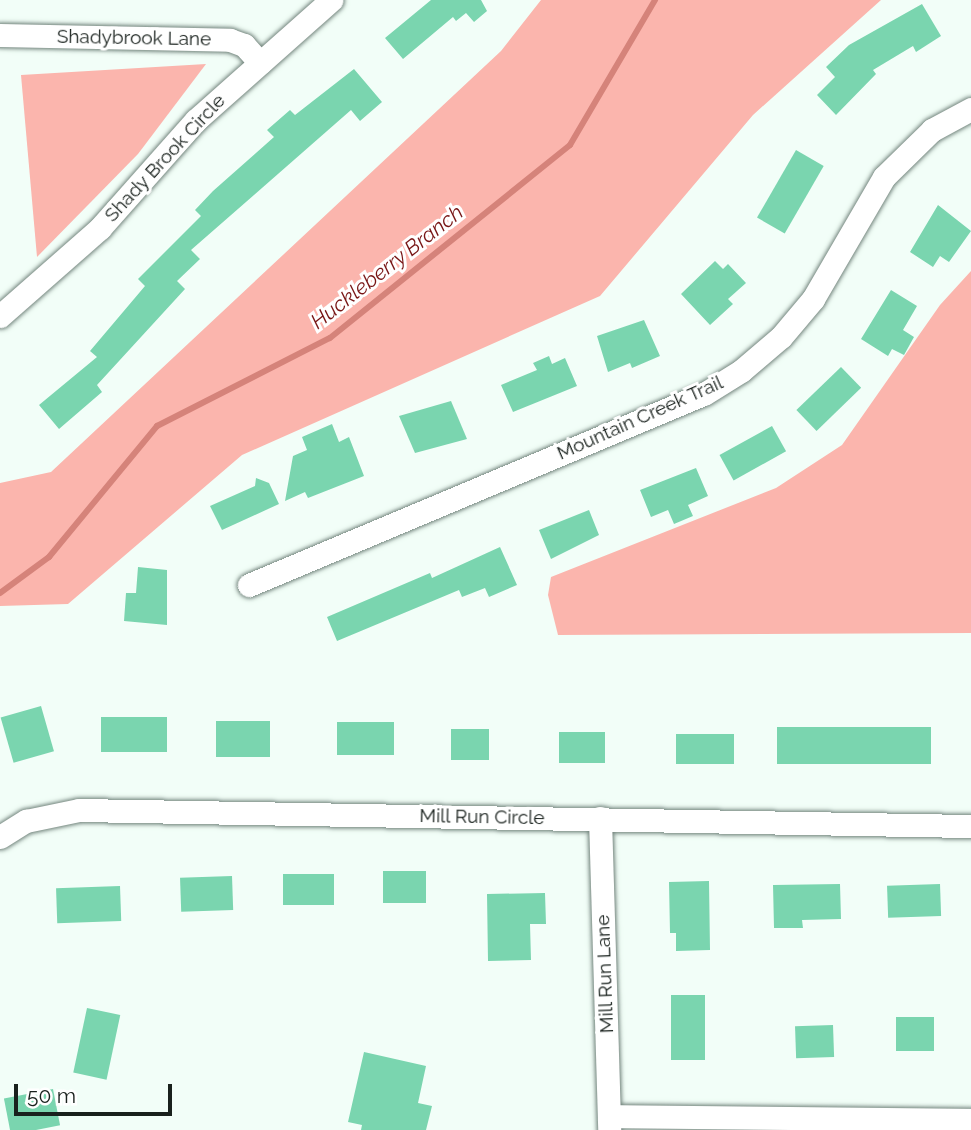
<!DOCTYPE html>
<html>
<head>
<meta charset="utf-8">
<style>
  body { margin:0 }
  #map { position:relative; width:971px; height:1130px; overflow:hidden; background:#f2fef8; font-family:Raleway,sans-serif }
  div>[style] { position:absolute }
  [style*='--x'] { left:calc(var(--x)*1px); top:calc(var(--y)*1px); width:calc(var(--w)*1px); rotate:calc(var(--a)*1deg) }
  .green>* { inset:0; background:#fbb5ad }
  .stream>* { height:6px; margin:-3px; padding:0 3px; transform-origin:3px; border-radius:3px; background:#d5837a }
  .building>* { inset:0; background:#7ad5af; transform-origin:0 0 }
  .roads { filter:drop-shadow(0 0 2px #74867e) drop-shadow(0 0 2px #74867e) }
  .street>* { height:23px; margin:-11.5px; padding:0 11.5px; transform-origin:11.5px; border-radius:11.5px; background:#fff }
  span { translate:-50% -50%; white-space:nowrap; text-align:center; line-height:1.15; -webkit-text-stroke:6px #fff; paint-order:stroke }
  .street-label { font-size:19px; color:#19211d }
  .water-label { font-size:21px; color:#781515; font-style:italic }
  .scale { position:absolute; left:14px; top:1084px; width:158px; height:32px; box-sizing:border-box; border:4px solid #19211d; border-top:0; padding-left:9px; font-size:21px; line-height:24px; white-space:nowrap; color:#19211d; -webkit-text-stroke:5px #fff; paint-order:stroke }
</style>
</head>
<body>
<div id="map">
  <div class="green">
    <i style="clip-path:polygon(541px 0,881px 0,753px 115px,600px 296px,242px 455px,68px 604px,0 606px,0 483px,51px 472px,501px 51px)"></i>
    <i style="clip-path:polygon(206px 64px,138px 154px,37px 257px,21px 75px)"></i>
    <i style="clip-path:polygon(971px 271px,971px 633px,558px 635px,548px 595px,551px 577px,776px 488px,842px 445px,940px 305px)"></i>
  </div>
  <div class="stream">
    <i style="--x:0;--y:593;--w:61;--a:-36.3"></i>
    <i style="--x:49;--y:557;--w:170;--a:-50.5"></i>
    <i style="--x:157;--y:426;--w:194;--a:-27"></i>
    <i style="--x:330;--y:338;--w:308;--a:-38.8"></i>
    <i style="--x:570;--y:145;--w:168;--a:-59.6"></i>
  </div>
  <div class="building">
    <i style="clip-path:polygon(431px 0,481px 0,487px 11px,474px 22px,466px 13px,456px 21px,453px 17px,403px 59px,385px 38px)"></i>
    <i style="clip-path:polygon(922px 4px,941px 36px,916px 52px,913px 46px,873px 70px,876px 74px,836px 115px,817px 95px,835px 77px,826px 67px,849px 45px)"></i>
    <i style="clip-path:polygon(354px 69px,382px 102px,360px 121px,351px 110px,191px 250px,200px 259px,177px 281px,185px 289px,97px 385px,102px 392px,59px 429px,39px 405px,97px 357px,90px 351px,145px 286px,138px 279px,201px 216px,195px 210px,213px 191px,274px 137px,267px 130px,290px 110px,295px 115px)"></i>
    <i style="left:796px;top:150px;width:32px;height:78px;rotate:30deg"></i>
    <i style="clip-path:polygon(938px 205px,971px 231px,949px 262px,940px 256px,933px 267px,910px 252px)"></i>
    <i style="clip-path:polygon(715px 261px,723px 269px,728px 264px,746px 283px,728px 299px,733px 304px,710px 325px,681px 294px)"></i>
    <i style="clip-path:polygon(891px 290px,917px 306px,903px 330px,914px 337px,904px 355px,892px 349px,888px 356px,861px 339px)"></i>
    <i style="clip-path:polygon(644px 320px,660px 356px,632px 368px,630px 363px,608px 372px,597px 336px)"></i>
    <i style="clip-path:polygon(549px 356px,552px 364px,565px 358px,577px 386px,513px 412px,501px 385px,537px 370px,533px 363px)"></i>
    <i style="left:841px;top:367px;width:29px;height:62px;rotate:46deg"></i>
    <i style="clip-path:polygon(451px 401px,467px 439px,415px 453px,399px 416px)"></i>
    <i style="clip-path:polygon(332px 424px,339px 442px,349px 437px,364px 476px,308px 498px,305px 492px,285px 501px,293px 456px,307px 450px,302px 437px)"></i>
    <i style="left:772px;top:426px;width:29px;height:60px;rotate:61deg"></i>
    <i style="clip-path:polygon(696px 468px,708px 496px,688px 505px,693px 516px,674px 524px,668px 510px,651px 517px,640px 490px)"></i>
    <i style="clip-path:polygon(256px 478px,269px 483px,279px 504px,222px 530px,210px 506px,255px 486px)"></i>
    <i style="clip-path:polygon(589px 510px,599px 535px,551px 559px,539px 530px)"></i>
    <i style="clip-path:polygon(500px 547px,517px 585px,489px 597px,485px 588px,462px 597px,459px 590px,337px 641px,327px 617px,430px 573px,432px 578px)"></i>
    <i style="clip-path:polygon(138px 567px,167px 570px,167px 625px,124px 621px,126px 593px,136px 593px)"></i>
    <i style="left:41px;top:706px;width:47px;height:42px;rotate:74deg"></i>
    <i style="left:167px;top:717px;width:35px;height:66px;rotate:90deg"></i>
    <i style="left:216px;top:721px;width:54px;height:36px"></i>
    <i style="left:394px;top:722px;width:33px;height:57px;rotate:90deg"></i>
    <i style="left:777px;top:727px;width:154px;height:37px"></i>
    <i style="left:451px;top:729px;width:38px;height:31px"></i>
    <i style="left:605px;top:732px;width:31px;height:46px;rotate:90deg"></i>
    <i style="left:734px;top:734px;width:30px;height:58px;rotate:90deg"></i>
    <i style="left:383px;top:871px;width:43px;height:32px"></i>
    <i style="left:334px;top:874px;width:31px;height:51px;rotate:90deg"></i>
    <i style="left:232px;top:876px;width:34px;height:52px;rotate:88deg"></i>
    <i style="clip-path:polygon(709px 881px,710px 950px,676px 951px,676px 933px,670px 933px,669px 882px)"></i>
    <i style="clip-path:polygon(840px 884px,841px 919px,802px 920px,803px 928px,774px 928px,773px 885px)"></i>
    <i style="left:940px;top:884px;width:32px;height:53px;rotate:88deg"></i>
    <i style="left:120px;top:886px;width:35px;height:64px;rotate:88deg"></i>
    <i style="clip-path:polygon(545px 893px,546px 924px,530px 924px,531px 960px,488px 961px,487px 894px)"></i>
    <i style="left:671px;top:995px;width:34px;height:65px"></i>
    <i style="left:87px;top:1008px;width:34px;height:66px;rotate:12deg"></i>
    <i style="left:934px;top:1017px;width:34px;height:38px;rotate:90deg"></i>
    <i style="left:833px;top:1025px;width:32px;height:38px;rotate:88deg"></i>
    <i style="clip-path:polygon(364px 1052px,426px 1066px,418px 1103px,432px 1106px,426px 1130px,361px 1130px,362px 1125px,348px 1122px)"></i>
    <i style="left:53px;top:1089px;width:37px;height:50px;rotate:79deg"></i>
  </div>
  <div class="roads">
    <div class="street">
      <i style="--x:0;--y:35;--w:230;--a:1.2"></i>
      <i style="--x:230;--y:40;--w:15;--a:20"></i>
      <i style="--x:244;--y:45;--w:24;--a:48"></i>
      <i style="--x:0;--y:316;--w:133;--a:-41.3"></i>
      <i style="--x:100;--y:228;--w:144;--a:-48.4"></i>
      <i style="--x:196;--y:120;--w:181;--a:-41.6"></i>
      <i style="--x:249;--y:585;--w:493;--a:-22.8"></i>
      <i style="--x:704;--y:394;--w:44;--a:-31.9"></i>
      <i style="--x:741;--y:371;--w:52;--a:-40.4"></i>
      <i style="--x:781;--y:337;--w:50;--a:-49.9"></i>
      <i style="--x:813;--y:299;--w:141;--a:-59.8"></i>
      <i style="--x:884;--y:177;--w:67;--a:-44.4"></i>
      <i style="--x:932;--y:130;--w:44;--a:-28.3"></i>
      <i style="--x:600;--y:818;--w:312;--a:88.3"></i>
      <i style="--x:0;--y:837;--w:31;--a:-32"></i>
      <i style="--x:26;--y:821;--w:54;--a:-11.7"></i>
      <i style="--x:79;--y:810;--w:892;--a:1.03"></i>
      <i style="--x:609;--y:1116;--w:362;--a:0.6"></i>
    </div>
  </div>
  <div class="street-label">
    <span style="left:134px;top:38px;rotate:1deg">Shadybrook Lane</span>
    <span style="left:165px;top:158px;rotate:-47deg">Shady Brook Circle</span>
    <span style="left:640px;top:418px;rotate:-24deg">Mountain Creek Trail</span>
    <span style="left:482px;top:817px;rotate:1deg">Mill Run Circle</span>
    <span style="left:605px;top:974px;rotate:-92deg">Mill Run Lane</span>
  </div>
  <div class="water-label">
    <span style="left:387px;top:267px;rotate:-38deg">Huckleberry Branch</span>
  </div>
  <div class="scale">50 m</div>
</div>
</body>
</html>
